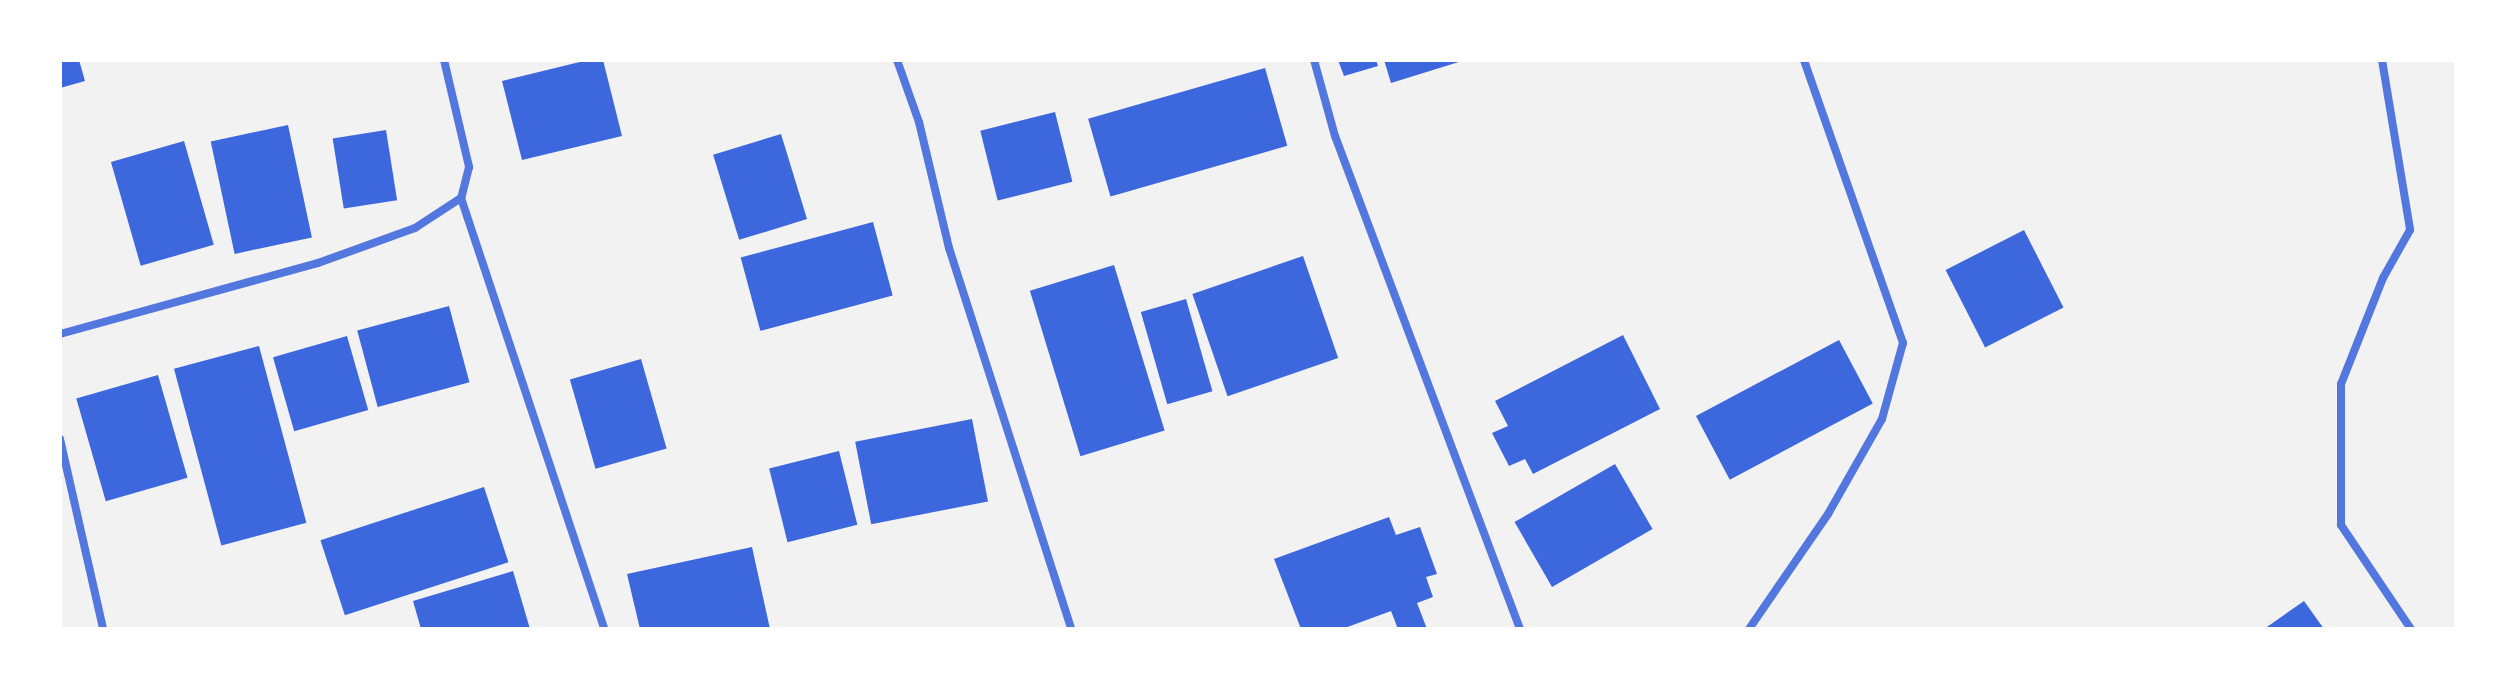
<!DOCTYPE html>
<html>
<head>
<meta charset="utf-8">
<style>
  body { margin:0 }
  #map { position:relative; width:2516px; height:689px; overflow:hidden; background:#f2f2f2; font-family:"Zilla Slab",serif }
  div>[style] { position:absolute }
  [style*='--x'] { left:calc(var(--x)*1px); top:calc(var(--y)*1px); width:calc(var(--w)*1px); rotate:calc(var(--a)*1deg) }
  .building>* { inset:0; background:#3d67dc; transform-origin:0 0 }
  .minor>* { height:8px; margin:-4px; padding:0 4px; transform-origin:4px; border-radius:4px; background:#5277de }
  span { translate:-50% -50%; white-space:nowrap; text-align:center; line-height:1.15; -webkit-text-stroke:8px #fff; paint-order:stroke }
  .frame { position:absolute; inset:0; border:62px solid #fff; pointer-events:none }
</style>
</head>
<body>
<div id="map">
  <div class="building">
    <i style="clip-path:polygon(60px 60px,79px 60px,85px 81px,60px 88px)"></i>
    <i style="clip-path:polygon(588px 60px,603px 60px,622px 136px,522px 160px,502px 81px)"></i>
    <i style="clip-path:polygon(1338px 60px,1376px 60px,1378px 66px,1344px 76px)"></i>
    <i style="clip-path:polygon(1384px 60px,1462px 60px,1462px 61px,1391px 83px)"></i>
    <i style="left:1265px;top:68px;width:81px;height:184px;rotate:74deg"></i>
    <i style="left:1055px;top:112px;width:72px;height:77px;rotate:76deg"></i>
    <i style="left:288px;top:125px;width:115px;height:79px;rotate:78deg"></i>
    <i style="left:386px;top:130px;width:71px;height:54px;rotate:81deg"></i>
    <i style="left:781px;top:134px;width:89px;height:71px;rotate:73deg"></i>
    <i style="left:184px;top:141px;width:108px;height:76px;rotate:74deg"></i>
    <i style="left:873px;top:222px;width:76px;height:137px;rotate:75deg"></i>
    <i style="left:2024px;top:230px;width:87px;height:88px;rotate:63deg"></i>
    <i style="left:1303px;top:256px;width:108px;height:117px;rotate:71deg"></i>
    <i style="left:1114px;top:265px;width:173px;height:88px;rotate:73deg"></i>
    <i style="left:1186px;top:299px;width:96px;height:47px;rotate:74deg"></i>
    <i style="left:449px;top:306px;width:79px;height:95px;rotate:75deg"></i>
    <i style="clip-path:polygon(1623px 335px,1660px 409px,1533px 474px,1525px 459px,1509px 466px,1492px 433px,1508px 426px,1495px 401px)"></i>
    <i style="left:347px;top:336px;width:77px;height:77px;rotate:74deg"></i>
    <i style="left:1839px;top:340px;width:72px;height:162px;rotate:62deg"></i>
    <i style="left:259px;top:346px;width:183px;height:88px;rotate:75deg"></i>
    <i style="left:641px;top:359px;width:93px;height:74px;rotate:74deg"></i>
    <i style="left:158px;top:375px;width:107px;height:85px;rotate:74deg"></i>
    <i style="left:972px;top:419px;width:84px;height:119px;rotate:79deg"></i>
    <i style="left:839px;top:451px;width:76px;height:72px;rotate:76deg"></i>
    <i style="left:1615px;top:464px;width:75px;height:116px;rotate:60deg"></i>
    <i style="left:484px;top:487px;width:79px;height:172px;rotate:72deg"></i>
    <i style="clip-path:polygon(1389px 517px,1396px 535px,1420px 527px,1437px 574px,1426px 577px,1433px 597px,1417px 603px,1427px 629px,1398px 629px,1391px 611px,1342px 629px,1301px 629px,1274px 559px)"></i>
    <i style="clip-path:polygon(752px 547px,770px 629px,640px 629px,627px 574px)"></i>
    <i style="clip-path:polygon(513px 571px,530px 629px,421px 629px,413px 601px)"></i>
    <i style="clip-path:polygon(2304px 601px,2324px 629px,2264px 629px)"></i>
  </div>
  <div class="minor">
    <i style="--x:444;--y:60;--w:110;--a:76.8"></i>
    <i style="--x:469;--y:167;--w:32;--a:104"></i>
    <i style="--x:461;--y:198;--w:454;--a:71.6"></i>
    <i style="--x:897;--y:60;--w:66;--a:70.5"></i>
    <i style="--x:919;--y:122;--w:130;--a:76.6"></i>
    <i style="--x:949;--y:248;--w:400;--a:72.2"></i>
    <i style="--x:1314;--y:60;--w:79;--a:74.6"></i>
    <i style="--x:1335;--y:136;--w:527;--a:69.43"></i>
    <i style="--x:2382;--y:60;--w:172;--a:80.6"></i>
    <i style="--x:2410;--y:230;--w:55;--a:119.4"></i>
    <i style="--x:2383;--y:278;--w:114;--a:111.6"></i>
    <i style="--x:2341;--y:384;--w:141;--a:90"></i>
    <i style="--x:2341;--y:525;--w:125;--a:56.1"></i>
    <i style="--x:60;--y:334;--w:268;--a:-15.4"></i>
    <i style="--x:318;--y:263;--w:103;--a:-19.8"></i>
    <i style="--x:415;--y:228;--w:55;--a:-33.1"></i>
    <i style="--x:60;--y:439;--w:195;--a:77.2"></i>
    <i style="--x:1749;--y:629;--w:140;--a:-55.5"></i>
    <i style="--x:1828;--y:514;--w:109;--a:-60.4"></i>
    <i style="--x:1882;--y:419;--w:79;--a:-74.6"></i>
    <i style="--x:1903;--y:343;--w:300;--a:-109.3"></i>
  </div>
  <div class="frame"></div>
</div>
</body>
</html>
